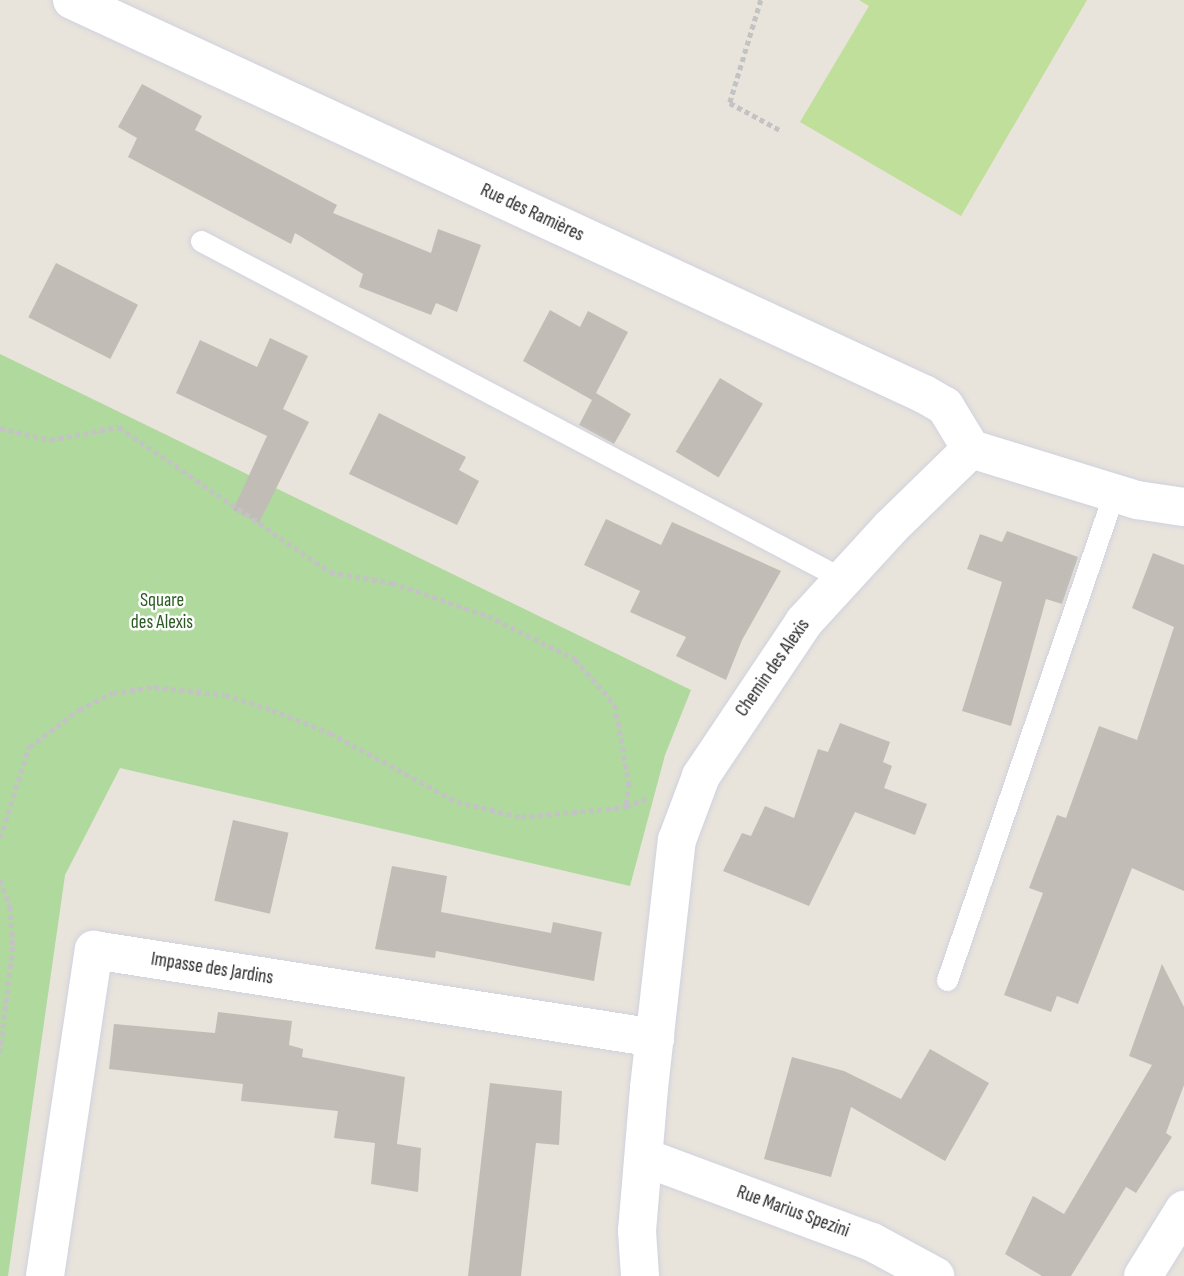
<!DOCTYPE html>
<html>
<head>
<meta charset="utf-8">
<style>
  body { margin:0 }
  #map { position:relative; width:1184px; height:1276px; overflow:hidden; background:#e8e3db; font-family:"Sofia Sans Condensed",sans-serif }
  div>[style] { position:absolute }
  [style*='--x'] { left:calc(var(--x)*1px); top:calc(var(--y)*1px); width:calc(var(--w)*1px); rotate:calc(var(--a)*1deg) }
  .green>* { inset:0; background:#afd99d }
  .pitch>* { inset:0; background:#bfdf9a }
  .building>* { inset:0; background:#c1bdb6; transform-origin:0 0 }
  .path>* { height:4.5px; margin-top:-2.25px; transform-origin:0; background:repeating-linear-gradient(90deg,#c3c3c3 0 5px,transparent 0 8.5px) }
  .roads { filter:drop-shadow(0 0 2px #d0d2df) drop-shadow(0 0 2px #d0d2df) }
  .service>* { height:21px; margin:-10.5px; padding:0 10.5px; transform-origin:10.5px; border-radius:10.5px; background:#fff }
  .minor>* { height:38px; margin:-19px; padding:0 19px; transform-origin:19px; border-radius:19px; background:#fff }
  span { translate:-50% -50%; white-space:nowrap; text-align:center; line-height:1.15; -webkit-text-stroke:5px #fff; paint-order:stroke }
  .street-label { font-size:19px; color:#282828 }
  .park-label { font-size:19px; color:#2b5a22 }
</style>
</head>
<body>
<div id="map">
  <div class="green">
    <i style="clip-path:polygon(0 354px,691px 690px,665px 755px,630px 886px,120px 768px,65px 875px,8px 1276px,0 1276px)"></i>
  </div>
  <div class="pitch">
    <i style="clip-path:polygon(859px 0,1087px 0,961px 216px,800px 122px,869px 6px)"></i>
  </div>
  <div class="building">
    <i style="clip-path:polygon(142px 84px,202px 116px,195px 130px,337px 205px,333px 213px,431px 253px,438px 229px,481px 245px,457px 312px,436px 303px,431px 315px,359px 287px,363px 274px,295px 233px,291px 244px,128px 157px,137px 138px,118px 127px)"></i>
    <i style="left:56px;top:263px;width:92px;height:61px;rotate:27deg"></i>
    <i style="clip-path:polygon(550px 310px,580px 327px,588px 311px,628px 332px,596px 393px,631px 414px,614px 444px,579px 425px,592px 400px,523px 361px)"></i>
    <i style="clip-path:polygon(270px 338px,308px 356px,283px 409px,309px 422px,259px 523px,233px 510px,267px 436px,176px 393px,200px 340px,257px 367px)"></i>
    <i style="left:720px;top:378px;width:50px;height:86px;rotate:31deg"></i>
    <i style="clip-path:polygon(379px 413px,466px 457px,459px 470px,479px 481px,457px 525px,349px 474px)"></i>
    <i style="clip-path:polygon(606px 519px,661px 545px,672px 522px,781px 571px,742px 640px,726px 680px,676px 656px,686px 637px,630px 612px,640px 591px,584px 565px)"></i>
    <i style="clip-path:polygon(1007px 531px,1078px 557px,1062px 604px,1046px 599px,1011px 726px,962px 711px,1002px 582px,967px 569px,980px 534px,1002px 542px)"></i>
    <i style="clip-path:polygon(1153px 553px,1184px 565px,1184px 891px,1132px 868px,1078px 1004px,1057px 996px,1051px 1012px,1004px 995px,1043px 893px,1029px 888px,1057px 815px,1066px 818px,1099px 726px,1137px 740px,1174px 627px,1132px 608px)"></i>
    <i style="clip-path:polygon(840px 723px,890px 742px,883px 762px,892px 766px,884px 788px,927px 804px,915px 835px,855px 812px,809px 906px,723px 871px,742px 833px,751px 836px,765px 806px,794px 818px,818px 749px,828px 752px)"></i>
    <i style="left:233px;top:820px;width:57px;height:83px;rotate:13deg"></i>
    <i style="clip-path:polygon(392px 866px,447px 876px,441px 912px,551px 933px,553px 922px,602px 932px,594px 981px,436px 951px,435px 958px,375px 949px)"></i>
    <i style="clip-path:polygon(1162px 964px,1184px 1007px,1184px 1085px,1166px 1133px,1172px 1137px,1136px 1193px,1126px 1187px,1071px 1276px,1042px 1276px,1005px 1254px,1033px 1196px,1064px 1214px,1152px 1065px,1129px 1056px)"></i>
    <i style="clip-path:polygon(218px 1012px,292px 1021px,289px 1045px,303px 1049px,302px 1057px,405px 1077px,397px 1144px,421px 1148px,418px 1192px,371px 1184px,375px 1143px,334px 1138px,338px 1111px,241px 1101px,243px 1084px,109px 1069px,114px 1024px,215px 1033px)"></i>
    <i style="clip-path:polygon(930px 1049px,989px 1083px,945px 1161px,851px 1107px,831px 1177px,764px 1159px,792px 1057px,844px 1071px,901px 1099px)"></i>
    <i style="clip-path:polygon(490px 1083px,562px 1091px,559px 1145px,536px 1143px,521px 1276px,468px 1276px)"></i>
  </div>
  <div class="path">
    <i style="--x:761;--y:0;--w:108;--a:106.8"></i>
    <i style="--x:730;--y:103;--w:57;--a:28.4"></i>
    <i style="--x:0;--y:428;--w:51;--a:13.5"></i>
    <i style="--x:50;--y:440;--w:70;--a:-10.7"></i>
    <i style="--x:119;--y:427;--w:256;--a:34.5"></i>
    <i style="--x:330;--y:572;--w:63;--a:10.1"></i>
    <i style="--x:392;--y:583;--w:102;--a:19"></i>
    <i style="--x:488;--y:616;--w:97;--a:26.3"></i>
    <i style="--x:575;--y:659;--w:61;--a:49"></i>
    <i style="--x:615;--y:705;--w:79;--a:79.8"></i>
    <i style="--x:629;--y:783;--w:24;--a:97"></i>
    <i style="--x:0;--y:838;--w:96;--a:-72.3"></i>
    <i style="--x:29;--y:747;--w:62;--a:-36.5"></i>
    <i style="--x:79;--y:710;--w:38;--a:-27"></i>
    <i style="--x:113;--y:693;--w:41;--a:-8.3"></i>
    <i style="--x:154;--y:687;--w:71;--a:6.4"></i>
    <i style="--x:225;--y:695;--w:49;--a:17.7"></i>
    <i style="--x:272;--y:710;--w:62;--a:21.6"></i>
    <i style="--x:330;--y:733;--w:145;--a:28.5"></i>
    <i style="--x:457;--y:802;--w:66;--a:13.2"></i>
    <i style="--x:521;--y:817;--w:105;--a:-5.4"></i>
    <i style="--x:626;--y:807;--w:25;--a:-23"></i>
    <i style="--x:0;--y:880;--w:28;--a:69"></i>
    <i style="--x:10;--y:906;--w:41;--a:85.8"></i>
    <i style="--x:13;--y:947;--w:107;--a:97"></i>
  </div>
  <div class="roads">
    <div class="service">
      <i style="--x:201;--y:241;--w:726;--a:27.77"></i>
      <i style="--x:947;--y:980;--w:515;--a:-71.07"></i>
    </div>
    <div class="minor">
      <i style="--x:72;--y:0;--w:939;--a:24.82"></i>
      <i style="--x:924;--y:394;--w:24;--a:30"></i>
      <i style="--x:945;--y:406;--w:50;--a:58.8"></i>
      <i style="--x:646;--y:1158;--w:241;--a:20.4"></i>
      <i style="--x:872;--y:1242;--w:72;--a:28.4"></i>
      <i style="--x:45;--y:1276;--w:330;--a:-81.5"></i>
      <i style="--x:94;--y:950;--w:568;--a:8.91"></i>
      <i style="--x:640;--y:1276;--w:45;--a:-93.8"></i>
      <i style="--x:637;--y:1231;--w:144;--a:-85.2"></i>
      <i style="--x:649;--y:1088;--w:250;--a:-83.6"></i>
      <i style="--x:677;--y:840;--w:68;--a:-69.4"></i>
      <i style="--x:701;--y:776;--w:185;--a:-56.2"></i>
      <i style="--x:804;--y:622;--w:127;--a:-47.5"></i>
      <i style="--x:890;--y:528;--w:113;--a:-44.3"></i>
      <i style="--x:971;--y:449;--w:174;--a:17.1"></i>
      <i style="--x:1137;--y:500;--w:48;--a:8.5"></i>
      <i style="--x:1143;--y:1276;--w:78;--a:-58.2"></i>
    </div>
  </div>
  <div class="street-label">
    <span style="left:532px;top:213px;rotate:25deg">Rue des Ramières</span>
    <span style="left:773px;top:668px;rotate:-55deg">Chemin des Alexis</span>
    <span style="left:212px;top:969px;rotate:9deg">Impasse des Jardins</span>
    <span style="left:793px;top:1212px;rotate:20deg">Rue Marius Spezini</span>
  </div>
  <div class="park-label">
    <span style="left:162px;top:612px">Square<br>des Alexis</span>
  </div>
</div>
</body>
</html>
